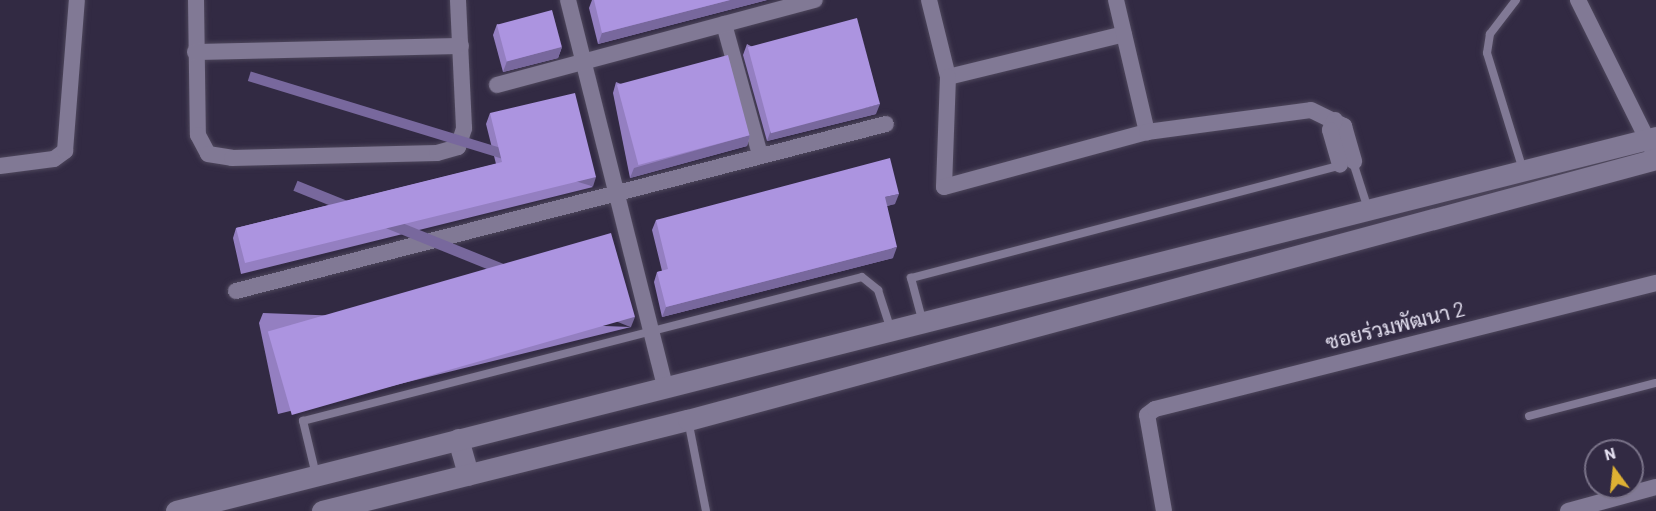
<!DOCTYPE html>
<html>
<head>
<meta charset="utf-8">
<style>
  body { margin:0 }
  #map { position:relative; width:1656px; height:511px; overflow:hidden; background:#322a43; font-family:Barlow,Sarabun,sans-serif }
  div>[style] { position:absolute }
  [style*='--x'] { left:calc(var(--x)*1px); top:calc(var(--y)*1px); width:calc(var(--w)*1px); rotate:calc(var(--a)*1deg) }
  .roads { filter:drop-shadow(0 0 2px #4e475c) drop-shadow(0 0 2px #4e475c) }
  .service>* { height:8px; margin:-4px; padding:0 4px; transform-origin:4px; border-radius:4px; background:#817995 }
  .minor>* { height:16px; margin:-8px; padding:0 8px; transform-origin:8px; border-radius:8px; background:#817995 }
  .tertiary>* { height:21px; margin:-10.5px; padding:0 10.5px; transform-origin:10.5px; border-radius:10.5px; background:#817995 }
  .wall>* { inset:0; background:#947fc1 }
  .shaded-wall>* { inset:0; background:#78689d; transform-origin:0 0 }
  .building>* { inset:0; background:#ac94e0; transform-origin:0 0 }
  span { translate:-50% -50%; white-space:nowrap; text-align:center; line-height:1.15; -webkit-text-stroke:6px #322a43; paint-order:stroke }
  .street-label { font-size:21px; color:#e3dfef }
  .north { position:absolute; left:1584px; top:439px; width:60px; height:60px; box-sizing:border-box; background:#322a43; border:2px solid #797288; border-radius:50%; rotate:345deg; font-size:16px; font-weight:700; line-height:24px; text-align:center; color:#e3dfef }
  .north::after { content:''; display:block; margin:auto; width:21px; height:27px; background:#deb133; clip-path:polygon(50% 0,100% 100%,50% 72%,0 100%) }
</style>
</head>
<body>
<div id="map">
  <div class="roads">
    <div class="service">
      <i style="--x:1516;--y:0;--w:43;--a:127.4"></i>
      <i style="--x:1490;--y:34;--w:19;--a:99"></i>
      <i style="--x:1487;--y:53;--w:122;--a:72.9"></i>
      <i style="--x:1353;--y:162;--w:49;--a:72.3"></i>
      <i style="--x:923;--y:323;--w:47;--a:-104.9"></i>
      <i style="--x:911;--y:278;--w:445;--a:-14.7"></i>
      <i style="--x:1529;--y:416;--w:131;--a:-14.6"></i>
      <i style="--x:688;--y:420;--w:93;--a:78.8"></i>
      <i style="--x:316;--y:475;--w:56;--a:-103.5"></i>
      <i style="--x:303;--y:421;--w:577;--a:-14.45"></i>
      <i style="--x:862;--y:277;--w:21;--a:39"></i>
      <i style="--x:878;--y:290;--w:42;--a:72"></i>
    </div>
    <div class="minor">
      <i style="--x:196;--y:0;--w:135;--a:89.2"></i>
      <i style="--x:198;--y:135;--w:21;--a:62"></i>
      <i style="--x:208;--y:154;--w:24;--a:9"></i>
      <i style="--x:232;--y:158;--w:205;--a:-1.4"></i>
      <i style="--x:437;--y:153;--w:22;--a:-16"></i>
      <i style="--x:458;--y:147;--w:20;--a:-72"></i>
      <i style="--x:464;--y:128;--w:128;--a:-92.7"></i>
      <i style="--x:568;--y:0;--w:399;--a:75.9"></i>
      <i style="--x:929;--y:0;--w:79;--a:76.1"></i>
      <i style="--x:948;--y:77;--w:181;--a:-13.7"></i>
      <i style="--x:1116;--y:0;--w:136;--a:76.8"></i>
      <i style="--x:1578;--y:0;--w:175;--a:63.6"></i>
      <i style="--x:724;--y:24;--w:136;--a:74.6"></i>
      <i style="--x:195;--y:52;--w:266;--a:-1.3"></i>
      <i style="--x:948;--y:77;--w:110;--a:92.1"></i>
      <i style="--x:944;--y:187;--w:210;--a:-15.2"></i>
      <i style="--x:1147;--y:132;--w:165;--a:-7.6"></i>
      <i style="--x:1311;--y:110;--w:37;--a:26"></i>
      <i style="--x:1344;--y:126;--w:37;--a:74"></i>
      <i style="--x:497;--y:85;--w:329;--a:-15"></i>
      <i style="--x:1335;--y:120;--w:11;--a:117"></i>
      <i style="--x:1330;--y:130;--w:36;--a:74"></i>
      <i style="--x:0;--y:166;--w:54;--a:-7.4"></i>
      <i style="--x:54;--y:159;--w:14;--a:-36"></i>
      <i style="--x:65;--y:151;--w:151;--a:-85.5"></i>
      <i style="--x:236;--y:291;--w:671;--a:-14.41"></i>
      <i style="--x:1164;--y:511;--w:97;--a:-100"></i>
      <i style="--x:1147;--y:415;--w:10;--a:-37"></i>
      <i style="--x:1155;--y:409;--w:517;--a:-14.12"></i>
      <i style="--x:1568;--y:511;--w:91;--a:-15.3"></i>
    </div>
    <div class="tertiary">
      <i style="--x:458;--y:439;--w:37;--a:74"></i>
      <i style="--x:176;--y:511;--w:1527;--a:-14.18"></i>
      <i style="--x:322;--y:511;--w:377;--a:-14"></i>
      <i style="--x:688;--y:420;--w:1003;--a:-15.09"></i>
    </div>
  </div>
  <div class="wall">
    <i style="clip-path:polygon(592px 0,767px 0,598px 44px,589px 8px)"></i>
    <i style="clip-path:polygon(497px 24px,562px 47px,558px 58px,503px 72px,493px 35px)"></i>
    <i style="clip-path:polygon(747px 44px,876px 114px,767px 141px,743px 55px)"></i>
    <i style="clip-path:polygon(616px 82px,750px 135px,747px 146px,630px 178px,613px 93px)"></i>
    <i style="clip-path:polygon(490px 113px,593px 187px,241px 274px,233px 238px,236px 228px,496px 164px,486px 124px)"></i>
    <i style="clip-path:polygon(895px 204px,887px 206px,893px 258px,662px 317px,654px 282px,657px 272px,662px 271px,652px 230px,656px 220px)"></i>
    <i style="clip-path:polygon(263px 313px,631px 327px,278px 414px,259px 323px)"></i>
  </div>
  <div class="shaded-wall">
    <i style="clip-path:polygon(730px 0,767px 0,598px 44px,602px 33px)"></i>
    <i style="clip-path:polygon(562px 47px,558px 58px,503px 72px,507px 61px)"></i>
    <i style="clip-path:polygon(880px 104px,876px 114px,767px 141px,771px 130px)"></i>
    <i style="clip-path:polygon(750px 135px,747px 146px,630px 178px,634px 168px)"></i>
    <i style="left:596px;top:177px;width:10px;height:361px;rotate:107deg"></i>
    <i style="clip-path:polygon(899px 194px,895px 204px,881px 207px,885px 197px)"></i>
    <i style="clip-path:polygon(897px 247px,893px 258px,662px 317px,666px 307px)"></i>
    <i style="left:635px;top:317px;width:11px;height:364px;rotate:112deg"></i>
  </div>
  <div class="building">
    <i style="clip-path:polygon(594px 0,730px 0,602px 33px)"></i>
    <i style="left:552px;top:10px;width:38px;height:57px;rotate:75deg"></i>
    <i style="left:857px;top:18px;width:89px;height:113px;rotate:75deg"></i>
    <i style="left:728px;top:55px;width:83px;height:115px;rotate:75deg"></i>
    <i style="clip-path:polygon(575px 93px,596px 177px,245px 263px,236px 228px,502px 162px,490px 113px)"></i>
    <i style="clip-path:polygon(890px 158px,899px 194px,885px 197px,897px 247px,666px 307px,657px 272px,668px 269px,656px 220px)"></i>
    <i style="left:611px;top:233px;width:87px;height:357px;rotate:74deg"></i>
  </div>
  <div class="street-label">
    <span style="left:1395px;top:325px;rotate:-14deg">ซอยร่วมพัฒนา 2</span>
  </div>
  <div class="north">N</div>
</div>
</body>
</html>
